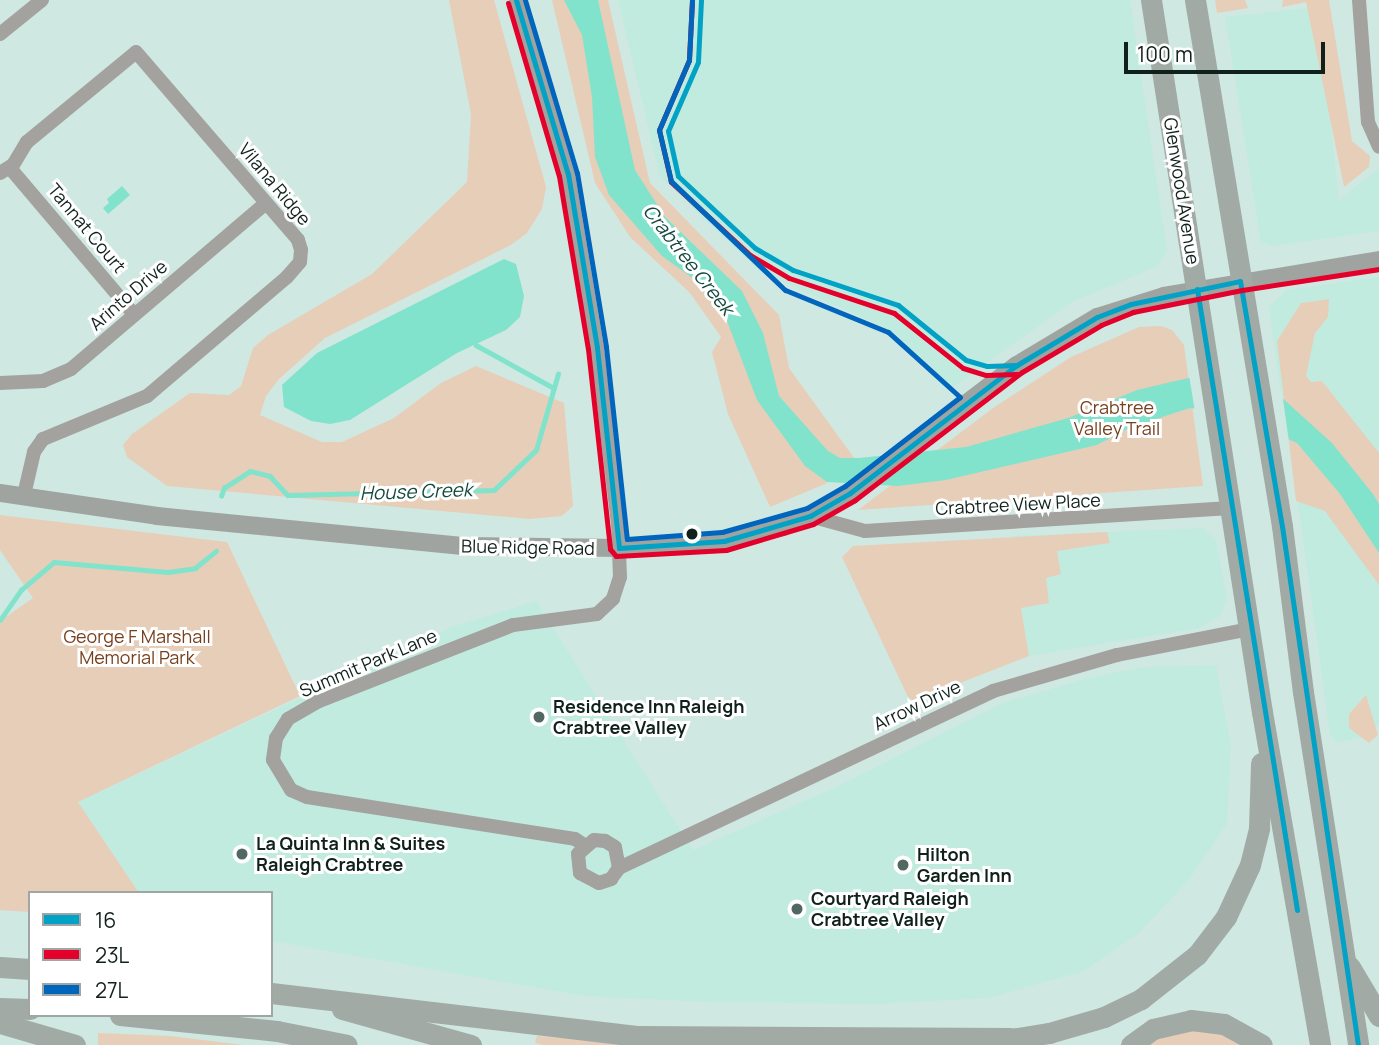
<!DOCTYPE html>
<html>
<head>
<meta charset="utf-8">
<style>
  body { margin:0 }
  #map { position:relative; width:1379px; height:1045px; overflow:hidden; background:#d0e8e2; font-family:Manrope,sans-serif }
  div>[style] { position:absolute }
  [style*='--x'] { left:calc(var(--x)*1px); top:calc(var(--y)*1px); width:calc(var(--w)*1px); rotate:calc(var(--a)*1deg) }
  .built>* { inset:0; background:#c2ebdf }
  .green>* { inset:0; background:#e7ceb8 }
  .water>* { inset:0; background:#82e3cc }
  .pier>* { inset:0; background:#d0e8e2 }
  .stream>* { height:4.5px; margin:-2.25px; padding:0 2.25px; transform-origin:2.25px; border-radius:2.25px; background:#82e3cc }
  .minor>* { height:14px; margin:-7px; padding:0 7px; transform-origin:7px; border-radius:7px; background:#a3a29f }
  .major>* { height:18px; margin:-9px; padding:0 9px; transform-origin:9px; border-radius:9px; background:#a0a4a1 }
  .highway>* { height:21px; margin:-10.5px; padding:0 10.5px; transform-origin:10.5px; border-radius:10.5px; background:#a2aaa6 }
  .bus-1>* { height:5px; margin:-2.5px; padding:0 2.5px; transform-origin:2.5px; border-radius:2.5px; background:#01a2c5 }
  .bus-2>* { height:5px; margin:-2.5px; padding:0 2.5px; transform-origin:2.5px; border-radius:2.5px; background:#e4002b }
  .bus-3>* { height:5px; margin:-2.5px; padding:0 2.5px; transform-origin:2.5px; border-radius:2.5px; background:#0065bd }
  .dots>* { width:19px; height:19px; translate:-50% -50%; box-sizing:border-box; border:4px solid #fff; border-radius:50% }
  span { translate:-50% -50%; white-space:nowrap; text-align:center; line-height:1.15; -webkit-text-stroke:6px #fff; paint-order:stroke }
  .street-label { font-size:18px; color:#10211c }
  .park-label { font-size:18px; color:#78401d }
  .poi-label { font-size:18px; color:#10211c; font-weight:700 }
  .left { translate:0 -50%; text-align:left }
  .water-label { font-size:19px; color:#124a3d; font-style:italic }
  .legend { position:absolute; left:28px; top:891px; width:245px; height:126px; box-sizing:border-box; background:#fff; border:2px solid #9fa6a4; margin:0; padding:9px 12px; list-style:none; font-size:21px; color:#10211c }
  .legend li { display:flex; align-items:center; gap:14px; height:35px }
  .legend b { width:35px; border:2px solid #9fa6a4 }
  .scale { position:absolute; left:1124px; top:42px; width:201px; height:32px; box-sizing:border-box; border:4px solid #10211c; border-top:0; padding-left:9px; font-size:21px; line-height:24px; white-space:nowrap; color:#10211c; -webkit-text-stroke:5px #fff; paint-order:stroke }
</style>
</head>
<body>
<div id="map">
  <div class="built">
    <i style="clip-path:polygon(618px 0,1130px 0,1167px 251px,1156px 267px,1072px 302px,948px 391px,882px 326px,760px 272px,660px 177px)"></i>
    <i style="clip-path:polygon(1318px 7px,1339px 200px,1379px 168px,1379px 231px,1273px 246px,1261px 243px,1225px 17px)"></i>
    <i style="clip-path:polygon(1379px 277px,1379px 530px,1286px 435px,1269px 307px,1287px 290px)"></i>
    <i style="clip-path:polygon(1297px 497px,1379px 533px,1379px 723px,1370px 736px,1336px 742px,1330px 735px)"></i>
    <i style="clip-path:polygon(1203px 528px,1216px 540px,1227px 598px,1220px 616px,1199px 628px,1029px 656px,1010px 536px)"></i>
    <i style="clip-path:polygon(536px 601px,693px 850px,836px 787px,1003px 703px,1091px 677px,1146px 667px,1216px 665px,1231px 746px,1227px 824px,1188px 881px,1139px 933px,1084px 971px,989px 998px,876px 1004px,706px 1002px,584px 996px,271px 941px,271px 893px,139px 893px,78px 802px,451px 627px)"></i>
  </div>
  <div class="green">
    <i style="clip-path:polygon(449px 0,494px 0,546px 187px,542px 209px,527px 233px,511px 245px,325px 338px,279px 379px,266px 396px,260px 415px,322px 442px,342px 442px,394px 418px,441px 383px,476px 366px,564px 403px,573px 506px,562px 516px,529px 519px,167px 486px,127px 457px,123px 445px,132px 434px,190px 393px,229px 395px,241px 386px,253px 348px,268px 335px,372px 274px,467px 182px,471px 114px)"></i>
    <i style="clip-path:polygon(552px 0,608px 0,650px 183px,779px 315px,789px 368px,857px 462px,825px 484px,770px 507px,728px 414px,712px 352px,721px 337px,690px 293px,630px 237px,595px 183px)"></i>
    <i style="clip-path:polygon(1215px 0,1245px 0,1248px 8px,1217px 13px)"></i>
    <i style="clip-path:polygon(1283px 0,1329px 0,1352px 141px,1370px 156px,1369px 167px,1344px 187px,1306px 2px,1282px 7px)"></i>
    <i style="clip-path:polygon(1329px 299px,1328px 317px,1315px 333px,1306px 376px,1311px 382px,1322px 381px,1379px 453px,1379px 585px,1325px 511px,1296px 501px,1277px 341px,1301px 303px)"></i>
    <i style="clip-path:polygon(1161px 326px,1172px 330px,1184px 345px,1203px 486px,858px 510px,993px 408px,1071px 357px,1139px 327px)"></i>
    <i style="clip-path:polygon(0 515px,227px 542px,300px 696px,78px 802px,139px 893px,30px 893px,30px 912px,0 910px,0 621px,33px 598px,0 550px)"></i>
    <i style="clip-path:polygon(1107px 532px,1110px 543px,1057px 551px,1061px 574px,1046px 578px,1049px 603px,1021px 608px,1029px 656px,914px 701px,908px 697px,842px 557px,853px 546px)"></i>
    <i style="clip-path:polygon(1366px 695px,1378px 735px,1369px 743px,1349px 728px,1349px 714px)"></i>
    <i style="clip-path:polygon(1185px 1027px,1216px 1028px,1251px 1045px,1143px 1045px)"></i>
    <i style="clip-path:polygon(98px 1033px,170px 1036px,244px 1045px,98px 1045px)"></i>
    <i style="clip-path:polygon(537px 1036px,630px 1043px,871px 1045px,544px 1045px,535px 1043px)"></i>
  </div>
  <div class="water">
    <i style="clip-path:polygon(564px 0,598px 0,635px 170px,665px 217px,742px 291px,763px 333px,779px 396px,828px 451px,840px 458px,859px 458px,966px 447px,1068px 418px,1137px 390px,1201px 375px,1269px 386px,1332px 443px,1373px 494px,1379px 504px,1379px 553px,1340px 494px,1297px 443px,1229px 412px,1190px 408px,1131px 427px,1097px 445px,946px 480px,898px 486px,827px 482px,805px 466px,757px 400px,722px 308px,701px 284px,662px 256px,609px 195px,595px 157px,592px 97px,582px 35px)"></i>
    <i style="clip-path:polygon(122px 186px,130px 195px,108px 214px,103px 208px,109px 203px,107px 199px)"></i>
    <i style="clip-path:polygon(504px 259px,516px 264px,524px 296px,520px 317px,506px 330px,457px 353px,350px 420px,330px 424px,311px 421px,284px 407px,282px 385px,317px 353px)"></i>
  </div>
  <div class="pier">
    <i style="clip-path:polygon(1201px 372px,1245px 375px,1282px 392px,1289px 442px,1228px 415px,1195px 412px,1189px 375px)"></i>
  </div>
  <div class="stream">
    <i style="--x:476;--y:345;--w:89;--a:28.9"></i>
    <i style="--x:221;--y:496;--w:9;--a:-69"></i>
    <i style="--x:224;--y:488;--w:31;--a:-33"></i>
    <i style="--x:250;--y:471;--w:21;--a:14"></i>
    <i style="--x:270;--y:476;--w:26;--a:47"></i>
    <i style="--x:288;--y:495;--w:206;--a:-1.4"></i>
    <i style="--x:494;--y:490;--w:58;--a:-43.6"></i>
    <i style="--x:536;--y:450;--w:79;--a:-73.9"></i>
    <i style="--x:0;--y:620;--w:37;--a:-55"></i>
    <i style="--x:21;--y:590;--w:43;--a:-40.3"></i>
    <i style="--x:54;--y:562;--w:114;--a:5"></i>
    <i style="--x:168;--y:572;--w:27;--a:-8"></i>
    <i style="--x:195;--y:568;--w:27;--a:-39"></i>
  </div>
  <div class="minor">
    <i style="--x:516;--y:0;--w:182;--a:73.4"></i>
    <i style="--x:568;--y:174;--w:176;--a:80.5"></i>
    <i style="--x:597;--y:348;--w:176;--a:83.2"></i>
    <i style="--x:618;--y:523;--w:54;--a:87.9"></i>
    <i style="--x:620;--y:577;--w:23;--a:108"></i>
    <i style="--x:613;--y:599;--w:22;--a:137"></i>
    <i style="--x:597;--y:614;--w:85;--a:172.5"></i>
    <i style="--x:513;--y:625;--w:208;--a:158.6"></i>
    <i style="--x:319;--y:701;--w:36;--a:150"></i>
    <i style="--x:288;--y:719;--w:22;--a:122"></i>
    <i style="--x:276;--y:738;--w:22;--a:98"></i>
    <i style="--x:273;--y:760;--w:35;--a:59"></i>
    <i style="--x:291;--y:790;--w:17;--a:24"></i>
    <i style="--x:307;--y:797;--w:271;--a:8.9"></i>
    <i style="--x:575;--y:839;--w:11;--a:34"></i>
    <i style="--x:1359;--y:0;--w:122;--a:85.8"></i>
    <i style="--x:1368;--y:122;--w:27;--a:66"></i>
    <i style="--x:0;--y:34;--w:54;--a:-39"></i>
    <i style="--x:10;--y:168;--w:192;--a:49.7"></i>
    <i style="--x:0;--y:173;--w:15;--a:-32"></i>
    <i style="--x:13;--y:165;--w:27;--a:-59"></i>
    <i style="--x:27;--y:142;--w:141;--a:-39.5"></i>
    <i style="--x:136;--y:52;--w:248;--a:49.2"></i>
    <i style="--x:298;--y:240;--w:10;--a:73"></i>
    <i style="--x:301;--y:250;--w:12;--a:95"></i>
    <i style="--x:300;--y:262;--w:20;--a:131"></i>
    <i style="--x:287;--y:277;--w:184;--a:139.6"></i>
    <i style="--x:147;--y:396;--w:113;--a:157.5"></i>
    <i style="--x:43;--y:439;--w:16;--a:125"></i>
    <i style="--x:34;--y:452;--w:44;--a:103.1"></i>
    <i style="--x:0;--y:383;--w:43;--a:-2.7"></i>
    <i style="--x:43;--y:381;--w:30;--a:-23"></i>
    <i style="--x:71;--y:369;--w:256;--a:-40.4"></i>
    <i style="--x:810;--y:516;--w:57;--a:15.3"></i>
    <i style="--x:865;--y:531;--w:366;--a:-3.6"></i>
    <i style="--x:619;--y:868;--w:21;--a:-101"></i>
    <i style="--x:615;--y:847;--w:12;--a:-149"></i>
    <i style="--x:605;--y:841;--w:11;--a:-175"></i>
    <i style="--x:594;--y:840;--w:21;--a:139"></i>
    <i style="--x:578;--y:854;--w:19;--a:84"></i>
    <i style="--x:580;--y:873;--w:21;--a:28"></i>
    <i style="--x:599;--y:883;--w:13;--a:-18"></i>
    <i style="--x:611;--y:879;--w:14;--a:-54"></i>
    <i style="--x:619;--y:868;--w:414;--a:-25.3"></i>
    <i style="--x:993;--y:691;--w:129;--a:-16.2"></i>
    <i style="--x:1117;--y:655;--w:136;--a:-11.1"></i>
  </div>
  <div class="major">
    <i style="--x:0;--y:493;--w:159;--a:8.3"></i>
    <i style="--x:157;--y:516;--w:307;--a:5.6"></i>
    <i style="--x:463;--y:546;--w:156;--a:0.7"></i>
    <i style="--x:619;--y:548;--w:105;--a:-3.8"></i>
    <i style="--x:724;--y:541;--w:61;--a:-13.3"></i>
    <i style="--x:783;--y:527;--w:55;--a:-23.7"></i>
    <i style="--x:833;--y:505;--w:231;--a:-37.3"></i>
    <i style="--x:1017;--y:365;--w:93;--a:-31"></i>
    <i style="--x:1097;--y:317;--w:70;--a:-17.4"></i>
    <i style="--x:1164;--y:296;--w:218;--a:-9.5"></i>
  </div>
  <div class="highway">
    <i style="--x:1151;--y:0;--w:721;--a:81.14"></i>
    <i style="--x:1262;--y:712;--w:338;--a:80.1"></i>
    <i style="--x:1195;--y:0;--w:533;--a:80.61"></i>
    <i style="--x:1282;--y:526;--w:167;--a:82.8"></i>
    <i style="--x:1303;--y:692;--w:357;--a:81.1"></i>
    <i style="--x:0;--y:967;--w:30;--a:4"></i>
    <i style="--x:1350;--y:967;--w:57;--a:59.4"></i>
    <i style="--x:271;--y:993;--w:370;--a:6.7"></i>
    <i style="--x:638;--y:1036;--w:372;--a:0.3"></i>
    <i style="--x:0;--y:1008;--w:30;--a:2"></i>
    <i style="--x:342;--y:1009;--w:134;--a:15.6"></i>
    <i style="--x:120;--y:1015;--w:158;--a:5.8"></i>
    <i style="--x:277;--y:1031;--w:71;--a:11.3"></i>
    <i style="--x:0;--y:1023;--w:78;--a:16.3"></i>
    <i style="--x:998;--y:1041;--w:52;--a:-8.9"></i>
    <i style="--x:1049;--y:1033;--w:57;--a:-16.2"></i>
    <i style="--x:1104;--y:1017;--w:41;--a:-25.9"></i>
    <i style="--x:1141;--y:999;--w:71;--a:-38.2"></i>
    <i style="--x:1197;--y:955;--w:48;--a:-52.7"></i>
    <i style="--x:1226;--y:917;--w:57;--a:-65.2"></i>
    <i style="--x:1250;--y:865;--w:38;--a:-76"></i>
    <i style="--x:1259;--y:828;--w:65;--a:-88.2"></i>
    <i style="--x:1131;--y:1045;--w:27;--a:-36"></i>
    <i style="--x:1153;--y:1029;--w:39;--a:-13"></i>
    <i style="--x:1191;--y:1020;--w:33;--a:7"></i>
    <i style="--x:1224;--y:1024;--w:43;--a:28.9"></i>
  </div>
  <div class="bus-1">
    <i style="--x:516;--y:0;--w:182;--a:73.4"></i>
    <i style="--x:568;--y:174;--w:176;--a:80.5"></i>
    <i style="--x:597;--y:348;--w:201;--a:83.7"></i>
    <i style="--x:619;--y:548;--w:105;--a:-3.8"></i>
    <i style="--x:724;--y:541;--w:90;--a:-16.2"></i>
    <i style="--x:810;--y:516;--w:46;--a:-29.9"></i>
    <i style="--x:850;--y:493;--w:210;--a:-37.5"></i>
    <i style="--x:1017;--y:365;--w:93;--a:-31"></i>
    <i style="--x:1097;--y:317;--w:36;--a:-21"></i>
    <i style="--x:1131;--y:304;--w:111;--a:-11.9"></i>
    <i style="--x:1240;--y:281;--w:249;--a:80.3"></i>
    <i style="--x:1282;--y:526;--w:525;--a:81.67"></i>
    <i style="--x:701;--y:0;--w:62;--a:92.8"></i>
    <i style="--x:698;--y:62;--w:75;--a:113.5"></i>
    <i style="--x:668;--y:131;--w:46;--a:77.5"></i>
    <i style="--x:678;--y:176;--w:105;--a:43.1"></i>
    <i style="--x:755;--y:248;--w:44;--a:30.1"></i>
    <i style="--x:793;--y:270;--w:111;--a:18.4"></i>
    <i style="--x:898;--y:305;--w:87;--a:39"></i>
    <i style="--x:966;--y:360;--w:22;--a:16"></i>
    <i style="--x:987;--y:366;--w:30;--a:-2"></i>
    <i style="--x:1197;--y:289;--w:629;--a:80.85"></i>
  </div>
  <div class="bus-2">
    <i style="--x:692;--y:0;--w:60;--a:92.9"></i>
    <i style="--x:689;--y:60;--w:76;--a:113.2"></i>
    <i style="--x:659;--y:130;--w:53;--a:77"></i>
    <i style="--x:671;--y:182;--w:108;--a:42.7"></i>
    <i style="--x:750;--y:255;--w:45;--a:30.5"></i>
    <i style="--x:789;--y:278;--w:111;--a:18.4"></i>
    <i style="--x:894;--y:313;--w:88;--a:38.6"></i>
    <i style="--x:963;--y:368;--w:24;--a:17"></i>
    <i style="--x:986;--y:375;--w:31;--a:-2"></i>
    <i style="--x:508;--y:3;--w:180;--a:73.6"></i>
    <i style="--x:559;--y:176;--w:175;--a:80.5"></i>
    <i style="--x:588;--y:349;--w:201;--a:83.7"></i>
    <i style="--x:610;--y:549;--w:9;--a:49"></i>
    <i style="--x:616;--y:556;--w:110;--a:-3.1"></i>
    <i style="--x:726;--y:550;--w:91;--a:-16.6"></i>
    <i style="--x:813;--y:524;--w:48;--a:-29.7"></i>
    <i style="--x:855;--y:500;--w:210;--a:-37.5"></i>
    <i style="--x:1022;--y:372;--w:92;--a:-30.7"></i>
    <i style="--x:1101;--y:325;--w:35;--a:-22"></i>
    <i style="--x:1133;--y:312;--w:111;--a:-11.4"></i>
    <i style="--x:1242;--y:290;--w:139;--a:-8.7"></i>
  </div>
  <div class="bus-3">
    <i style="--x:525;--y:0;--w:181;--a:73.3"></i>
    <i style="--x:577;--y:173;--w:176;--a:80.5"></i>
    <i style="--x:606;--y:347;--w:193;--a:83.8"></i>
    <i style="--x:627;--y:539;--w:95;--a:-4.2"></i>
    <i style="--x:722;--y:532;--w:88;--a:-15.8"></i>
    <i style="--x:807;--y:508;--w:44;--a:-30.1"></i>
    <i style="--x:845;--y:486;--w:145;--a:-37.7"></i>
    <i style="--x:960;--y:397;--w:97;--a:-137.9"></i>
    <i style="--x:888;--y:332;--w:111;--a:-157.8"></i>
    <i style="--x:785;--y:290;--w:158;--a:-136.3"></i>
    <i style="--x:671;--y:181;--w:52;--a:-103.2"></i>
    <i style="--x:659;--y:130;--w:76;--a:-66.8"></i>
    <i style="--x:689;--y:60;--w:60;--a:-87.1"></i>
  </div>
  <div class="dots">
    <i style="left:692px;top:534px;background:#10211c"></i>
    <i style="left:539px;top:717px;background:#536761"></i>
    <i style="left:242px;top:854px;background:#536761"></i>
    <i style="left:903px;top:865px;background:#536761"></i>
    <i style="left:797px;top:909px;background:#536761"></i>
  </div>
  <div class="street-label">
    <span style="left:275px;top:184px;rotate:50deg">Vilana Ridge</span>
    <span style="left:1182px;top:191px;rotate:81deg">Glenwood Avenue</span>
    <span style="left:87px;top:228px;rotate:50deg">Tannat Court</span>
    <span style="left:128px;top:295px;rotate:-41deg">Arinto Drive</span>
    <span style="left:1018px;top:504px;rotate:-3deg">Crabtree View Place</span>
    <span style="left:528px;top:547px;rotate:1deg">Blue Ridge Road</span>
    <span style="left:368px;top:663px;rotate:-23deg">Summit Park Lane</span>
    <span style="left:917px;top:705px;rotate:-25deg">Arrow Drive</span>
  </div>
  <div class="park-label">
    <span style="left:1117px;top:418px">Crabtree<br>Valley Trail</span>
    <span style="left:137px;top:647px">George F Marshall<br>Memorial Park</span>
  </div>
  <div class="poi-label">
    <span class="left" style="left:553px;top:717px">Residence Inn Raleigh<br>Crabtree Valley</span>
    <span class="left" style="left:256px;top:854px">La Quinta Inn &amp; Suites<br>Raleigh Crabtree</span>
    <span class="left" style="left:917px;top:865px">Hilton<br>Garden Inn</span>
    <span class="left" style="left:811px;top:909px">Courtyard Raleigh<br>Crabtree Valley</span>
  </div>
  <div class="water-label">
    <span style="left:688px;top:260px;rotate:52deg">Crabtree Creek</span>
    <span style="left:416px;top:492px;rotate:-2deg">House Creek</span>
  </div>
  <ul class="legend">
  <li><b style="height:9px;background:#01a2c5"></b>16</li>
  <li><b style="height:9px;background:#e4002b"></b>23L</li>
  <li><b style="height:9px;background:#0065bd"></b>27L</li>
  </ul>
  <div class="scale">100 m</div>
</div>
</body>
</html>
